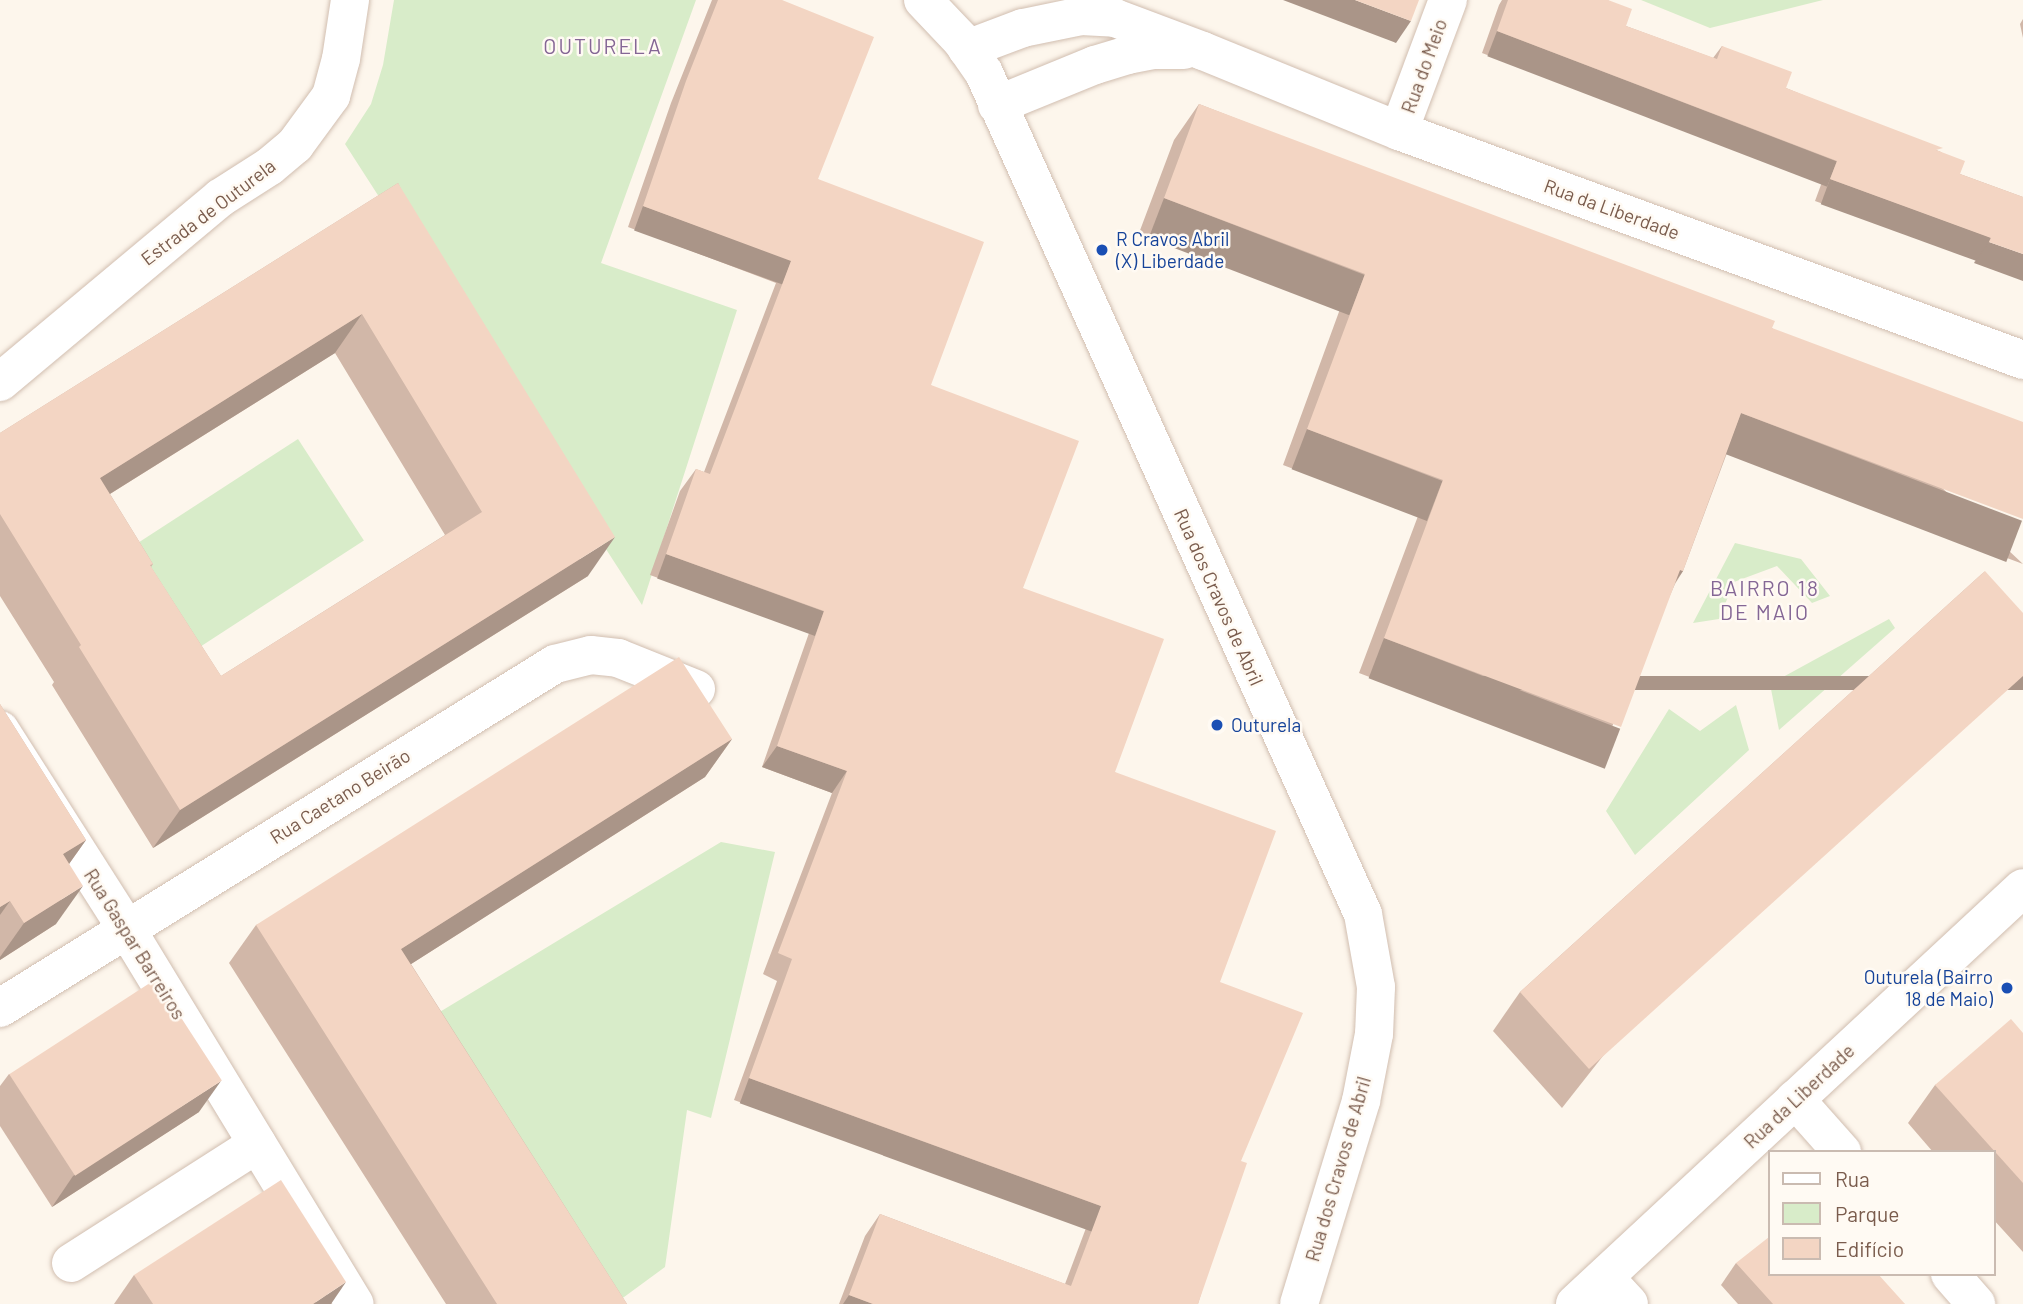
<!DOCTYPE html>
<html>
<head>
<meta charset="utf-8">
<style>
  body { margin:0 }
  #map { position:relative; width:2023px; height:1304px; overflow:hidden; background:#fdf6ec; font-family:Barlow,sans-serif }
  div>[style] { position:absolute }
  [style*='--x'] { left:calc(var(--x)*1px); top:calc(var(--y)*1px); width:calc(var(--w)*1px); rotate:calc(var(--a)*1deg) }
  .green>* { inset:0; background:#d8ecc9; transform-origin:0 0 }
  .roads { filter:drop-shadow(0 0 2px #d1beb0) drop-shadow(0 0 2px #d1beb0) }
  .street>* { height:38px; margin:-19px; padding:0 19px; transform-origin:19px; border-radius:19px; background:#fff }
  .secondary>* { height:38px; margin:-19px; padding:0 19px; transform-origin:19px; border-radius:19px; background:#fff }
  .wall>* { inset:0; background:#d1b7a8 }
  .shaded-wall>* { inset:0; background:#aa9588; transform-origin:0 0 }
  .building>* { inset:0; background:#f3d5c3; transform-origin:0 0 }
  .dots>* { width:19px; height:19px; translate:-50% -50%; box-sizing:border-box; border:4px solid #fffaf3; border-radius:50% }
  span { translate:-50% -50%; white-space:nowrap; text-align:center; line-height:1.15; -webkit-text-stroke:5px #fffaf3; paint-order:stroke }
  .street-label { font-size:19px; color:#7a5c4d }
  .transit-label { font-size:19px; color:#164399 }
  .left { translate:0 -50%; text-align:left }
  .right { translate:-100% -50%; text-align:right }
  .neighbourhood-label { font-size:21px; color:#846695; letter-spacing:2px }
  .legend { position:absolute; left:1768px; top:1150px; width:228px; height:126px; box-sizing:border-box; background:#fffaf3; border:2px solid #cabbb1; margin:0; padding:9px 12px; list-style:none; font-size:21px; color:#7a5c4d }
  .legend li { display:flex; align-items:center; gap:14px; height:35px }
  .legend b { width:35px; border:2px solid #cabbb1 }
</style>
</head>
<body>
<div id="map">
  <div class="green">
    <i style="clip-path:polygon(394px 0,696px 0,601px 263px,737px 310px,642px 605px,345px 144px,371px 104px,383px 65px)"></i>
    <i style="clip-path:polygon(1641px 0,1823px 0,1710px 28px)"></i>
    <i style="left:298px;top:439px;width:121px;height:197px;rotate:57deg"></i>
    <i style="clip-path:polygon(1735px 543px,1801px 559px,1830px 596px,1812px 603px,1777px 566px,1734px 582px,1719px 619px,1693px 623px)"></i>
    <i style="clip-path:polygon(1889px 619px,1895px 628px,1779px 730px,1770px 684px)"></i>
    <i style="clip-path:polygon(1736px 705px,1749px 750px,1635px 855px,1606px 811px,1669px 709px,1700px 731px)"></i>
    <i style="clip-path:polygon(721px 842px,775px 852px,711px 1118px,687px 1110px,665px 1267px,620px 1300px,438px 1013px)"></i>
  </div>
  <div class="roads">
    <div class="street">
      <i style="--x:967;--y:49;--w:60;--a:-20.6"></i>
      <i style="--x:1023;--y:28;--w:59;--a:-11.7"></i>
      <i style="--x:1081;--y:16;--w:34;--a:3"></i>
      <i style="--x:1115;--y:18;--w:94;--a:20.6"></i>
      <i style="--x:1203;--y:51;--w:212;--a:22.2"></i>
      <i style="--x:1399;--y:131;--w:665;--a:20.15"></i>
      <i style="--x:997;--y:105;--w:106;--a:-22.2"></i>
      <i style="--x:1095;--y:65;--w:34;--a:-17"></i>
      <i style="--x:1127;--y:55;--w:25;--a:-11"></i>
      <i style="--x:1152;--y:50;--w:32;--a:0"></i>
      <i style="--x:1399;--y:131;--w:140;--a:-69.5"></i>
      <i style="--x:0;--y:382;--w:287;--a:-39.9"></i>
      <i style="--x:220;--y:198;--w:59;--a:-32.6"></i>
      <i style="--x:270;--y:166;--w:33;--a:-40"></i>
      <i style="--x:295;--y:145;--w:61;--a:-53.7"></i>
      <i style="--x:331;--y:96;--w:38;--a:-75"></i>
      <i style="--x:341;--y:59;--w:60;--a:-81.3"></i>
      <i style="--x:0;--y:730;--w:235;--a:57.5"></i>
      <i style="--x:126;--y:928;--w:440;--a:58.7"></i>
      <i style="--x:0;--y:1008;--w:653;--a:-31.79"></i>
      <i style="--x:555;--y:664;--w:37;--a:-14"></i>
      <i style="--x:591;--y:655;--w:27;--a:6"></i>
      <i style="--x:618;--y:658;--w:84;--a:21.7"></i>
      <i style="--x:1795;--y:1099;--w:71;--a:48.4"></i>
      <i style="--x:71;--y:1263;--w:221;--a:-32.6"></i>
      <i style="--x:1950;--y:1274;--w:40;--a:49"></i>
      <i style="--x:1605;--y:1278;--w:35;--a:47"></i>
      <i style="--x:1575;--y:1304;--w:611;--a:-42.88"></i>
    </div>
    <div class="secondary">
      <i style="--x:923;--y:0;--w:55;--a:46.5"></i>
      <i style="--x:961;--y:40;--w:40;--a:55.1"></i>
      <i style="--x:984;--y:73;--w:922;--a:65.74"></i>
      <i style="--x:1363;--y:914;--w:74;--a:79.9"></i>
      <i style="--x:1376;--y:987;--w:47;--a:92.4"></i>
      <i style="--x:1374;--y:1034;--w:68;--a:101"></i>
      <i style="--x:1361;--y:1101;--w:212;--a:107"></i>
    </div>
  </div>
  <div class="wall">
    <i style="clip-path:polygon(712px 0,782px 0,818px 179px,931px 385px,1023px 588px,1220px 982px,1241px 1161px,1198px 1304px,839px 1304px,865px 1236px,880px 1214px,1065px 1284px,1086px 1228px,734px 1100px,777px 981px,763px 974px,832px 793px,762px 767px,809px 633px,650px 575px,680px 491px,696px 469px,704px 472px,776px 283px,628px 227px,671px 103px)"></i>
    <i style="clip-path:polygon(1502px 0,1608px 0,1626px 26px,1713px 58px,1722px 46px,1786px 88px,1941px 152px,1960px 174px,2023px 197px,1974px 263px,1976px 259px,1815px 201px,1822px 182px,1482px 53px,1499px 5px)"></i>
    <i style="clip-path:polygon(2023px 19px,2023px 38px,2020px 24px)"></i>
    <i style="clip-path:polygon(1199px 104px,1772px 328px,2023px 564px,1727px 453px,1683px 571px,1675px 584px,1596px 763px,1359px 673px,1418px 516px,1283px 465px,1340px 309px,1139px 233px,1174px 140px)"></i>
    <i style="clip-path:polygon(evenodd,398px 183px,588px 576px,153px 848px,52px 685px,54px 682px,0 596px,0 433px,398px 183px,335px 353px,445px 535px,221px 676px,151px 567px,153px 564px,110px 494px,335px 353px)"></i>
    <i style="clip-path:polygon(1985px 571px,1562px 1108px,1493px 1031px,1520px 992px)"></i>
    <i style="clip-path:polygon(0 704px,86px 840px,69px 864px,56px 924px,0 960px)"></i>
    <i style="clip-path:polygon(732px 739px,705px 777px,411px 964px,627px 1304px,446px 1304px,229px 963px,256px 925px)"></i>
    <i style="clip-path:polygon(2023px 1033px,2023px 1252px,1993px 1219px,1993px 1152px,1933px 1152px,1908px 1123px,1935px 1085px)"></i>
    <i style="clip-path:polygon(9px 1074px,199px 1112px,52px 1207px,0 1126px,0 1086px)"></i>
    <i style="clip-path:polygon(1736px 1263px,1905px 1304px,1738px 1304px,1721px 1285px)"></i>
    <i style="clip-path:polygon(134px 1275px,331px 1304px,114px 1304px)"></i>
  </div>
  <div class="shaded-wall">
    <i style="clip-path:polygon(1283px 0,1355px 0,1411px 21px,1396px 43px)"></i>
    <i style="left:1497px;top:31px;width:364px;height:27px;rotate:21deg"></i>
    <i style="left:1830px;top:179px;width:171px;height:27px;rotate:20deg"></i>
    <i style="left:1164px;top:198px;width:215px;height:43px;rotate:21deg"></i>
    <i style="left:643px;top:206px;width:158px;height:26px;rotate:20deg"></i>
    <i style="clip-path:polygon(1989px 242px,2023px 254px,2023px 281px,1974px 263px)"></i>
    <i style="clip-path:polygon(362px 314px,335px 353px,73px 517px,100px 478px)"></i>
    <i style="left:1741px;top:413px;width:301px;height:44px;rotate:21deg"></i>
    <i style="left:1307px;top:429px;width:145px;height:43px;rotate:21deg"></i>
    <i style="clip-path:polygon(615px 537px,588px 576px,153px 848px,180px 810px)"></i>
    <i style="left:666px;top:554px;width:168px;height:26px;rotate:20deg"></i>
    <i style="clip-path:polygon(1680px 570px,1683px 571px,1658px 607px)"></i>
    <i style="left:1384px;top:638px;width:253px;height:43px;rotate:21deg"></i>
    <i style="left:2023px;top:676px;width:14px;height:585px;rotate:90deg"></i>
    <i style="clip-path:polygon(732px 739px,705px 777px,375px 987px,401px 949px)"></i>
    <i style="clip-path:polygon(777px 746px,847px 771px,832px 793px,762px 767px)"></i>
    <i style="clip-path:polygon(86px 840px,59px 878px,63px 854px)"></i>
    <i style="clip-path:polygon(83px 886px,56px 924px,0 960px,0 957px,24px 923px)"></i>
    <i style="clip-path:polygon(10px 901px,0 915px,0 907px)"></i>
    <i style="left:749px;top:1078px;width:375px;height:27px;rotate:20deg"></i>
    <i style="clip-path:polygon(221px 1081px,199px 1112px,52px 1207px,73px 1176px)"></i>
    <i style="clip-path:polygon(346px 1282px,331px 1304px,313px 1304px)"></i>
    <i style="clip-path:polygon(849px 1295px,873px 1304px,843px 1304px)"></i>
  </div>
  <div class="building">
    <i style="clip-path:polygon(718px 0,782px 0,874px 37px,818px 179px,984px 242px,931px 385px,1079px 441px,1023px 588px,1164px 639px,1115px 772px,1276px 831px,1220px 982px,1303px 1013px,1241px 1161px,1247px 1163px,1198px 1304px,873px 1304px,849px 1295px,880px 1214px,1071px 1286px,1101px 1206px,749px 1078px,792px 959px,778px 953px,847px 771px,777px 746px,824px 611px,666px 554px,696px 469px,710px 474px,791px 261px,643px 206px,686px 81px)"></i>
    <i style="clip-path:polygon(1355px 0,1419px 0,1411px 21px)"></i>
    <i style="clip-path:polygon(1508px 0,1608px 0,1632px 9px,1626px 26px,1717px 59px,1722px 46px,1792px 72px,1786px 88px,1943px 148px,1936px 150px,1965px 161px,1960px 174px,2023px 197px,2023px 254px,1989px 242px,1991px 238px,1830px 179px,1837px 161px,1497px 31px)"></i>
    <i style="clip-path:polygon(1199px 104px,1775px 321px,1772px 328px,2023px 422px,2023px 519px,1741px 413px,1683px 571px,1680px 570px,1621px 727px,1384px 638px,1443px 480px,1307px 429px,1365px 274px,1164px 198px)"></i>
    <i style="clip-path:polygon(evenodd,398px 183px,615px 537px,180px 810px,79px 647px,81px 645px,0 514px,0 433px,398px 183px,362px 314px,482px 512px,221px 676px,150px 565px,153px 564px,100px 478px,362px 314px)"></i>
    <i style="clip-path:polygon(1985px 571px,2023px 613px,2023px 676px,1589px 1069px,1520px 992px)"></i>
    <i style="clip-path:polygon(679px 657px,732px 739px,401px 949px,627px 1304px,497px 1304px,256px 925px)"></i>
    <i style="clip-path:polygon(0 704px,86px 840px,63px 854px,83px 886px,24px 923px,10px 901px,0 907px)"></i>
    <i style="left:156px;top:979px;width:121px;height:175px;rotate:57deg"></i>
    <i style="clip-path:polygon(2011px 1019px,2023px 1033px,2023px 1183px,1935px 1085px)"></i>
    <i style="clip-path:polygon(281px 1180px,346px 1282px,313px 1304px,153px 1304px,134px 1275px)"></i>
    <i style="clip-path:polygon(1769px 1237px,1769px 1274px,1878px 1274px,1905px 1304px,1773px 1304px,1736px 1263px)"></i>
  </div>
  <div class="dots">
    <i style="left:1102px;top:250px;background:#1a4fb4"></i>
    <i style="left:1217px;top:725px;background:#1a4fb4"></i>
    <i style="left:2007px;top:988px;background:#1a4fb4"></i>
  </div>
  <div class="street-label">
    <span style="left:1424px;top:66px;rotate:-70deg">Rua do Meio</span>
    <span style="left:1612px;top:209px;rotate:20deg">Rua da Liberdade</span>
    <span style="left:208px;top:212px;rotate:-37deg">Estrada de Outurela</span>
    <span style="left:1219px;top:597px;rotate:66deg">Rua dos Cravos de Abril</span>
    <span style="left:340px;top:796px;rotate:-32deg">Rua Caetano Beirão</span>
    <span style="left:135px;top:944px;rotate:58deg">Rua Gaspar Barreiros</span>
    <span style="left:1799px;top:1096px;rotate:-43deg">Rua da Liberdade</span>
    <span style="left:1338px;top:1169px;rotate:-74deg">Rua dos Cravos de Abril</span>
  </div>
  <div class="transit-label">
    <span class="left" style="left:1116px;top:250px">R Cravos Abril<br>(X) Liberdade</span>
    <span class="left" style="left:1231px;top:725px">Outurela</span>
    <span class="right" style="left:1993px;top:988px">Outurela (Bairro<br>18 de Maio)</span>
  </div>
  <div class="neighbourhood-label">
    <span style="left:603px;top:46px">OUTURELA</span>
    <span style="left:1765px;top:600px">BAIRRO 18<br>DE MAIO</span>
  </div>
  <ul class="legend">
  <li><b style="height:9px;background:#fff"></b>Rua</li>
  <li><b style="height:19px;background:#d8ecc9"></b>Parque</li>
  <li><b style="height:19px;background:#f3d5c3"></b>Edifício</li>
  </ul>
</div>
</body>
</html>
